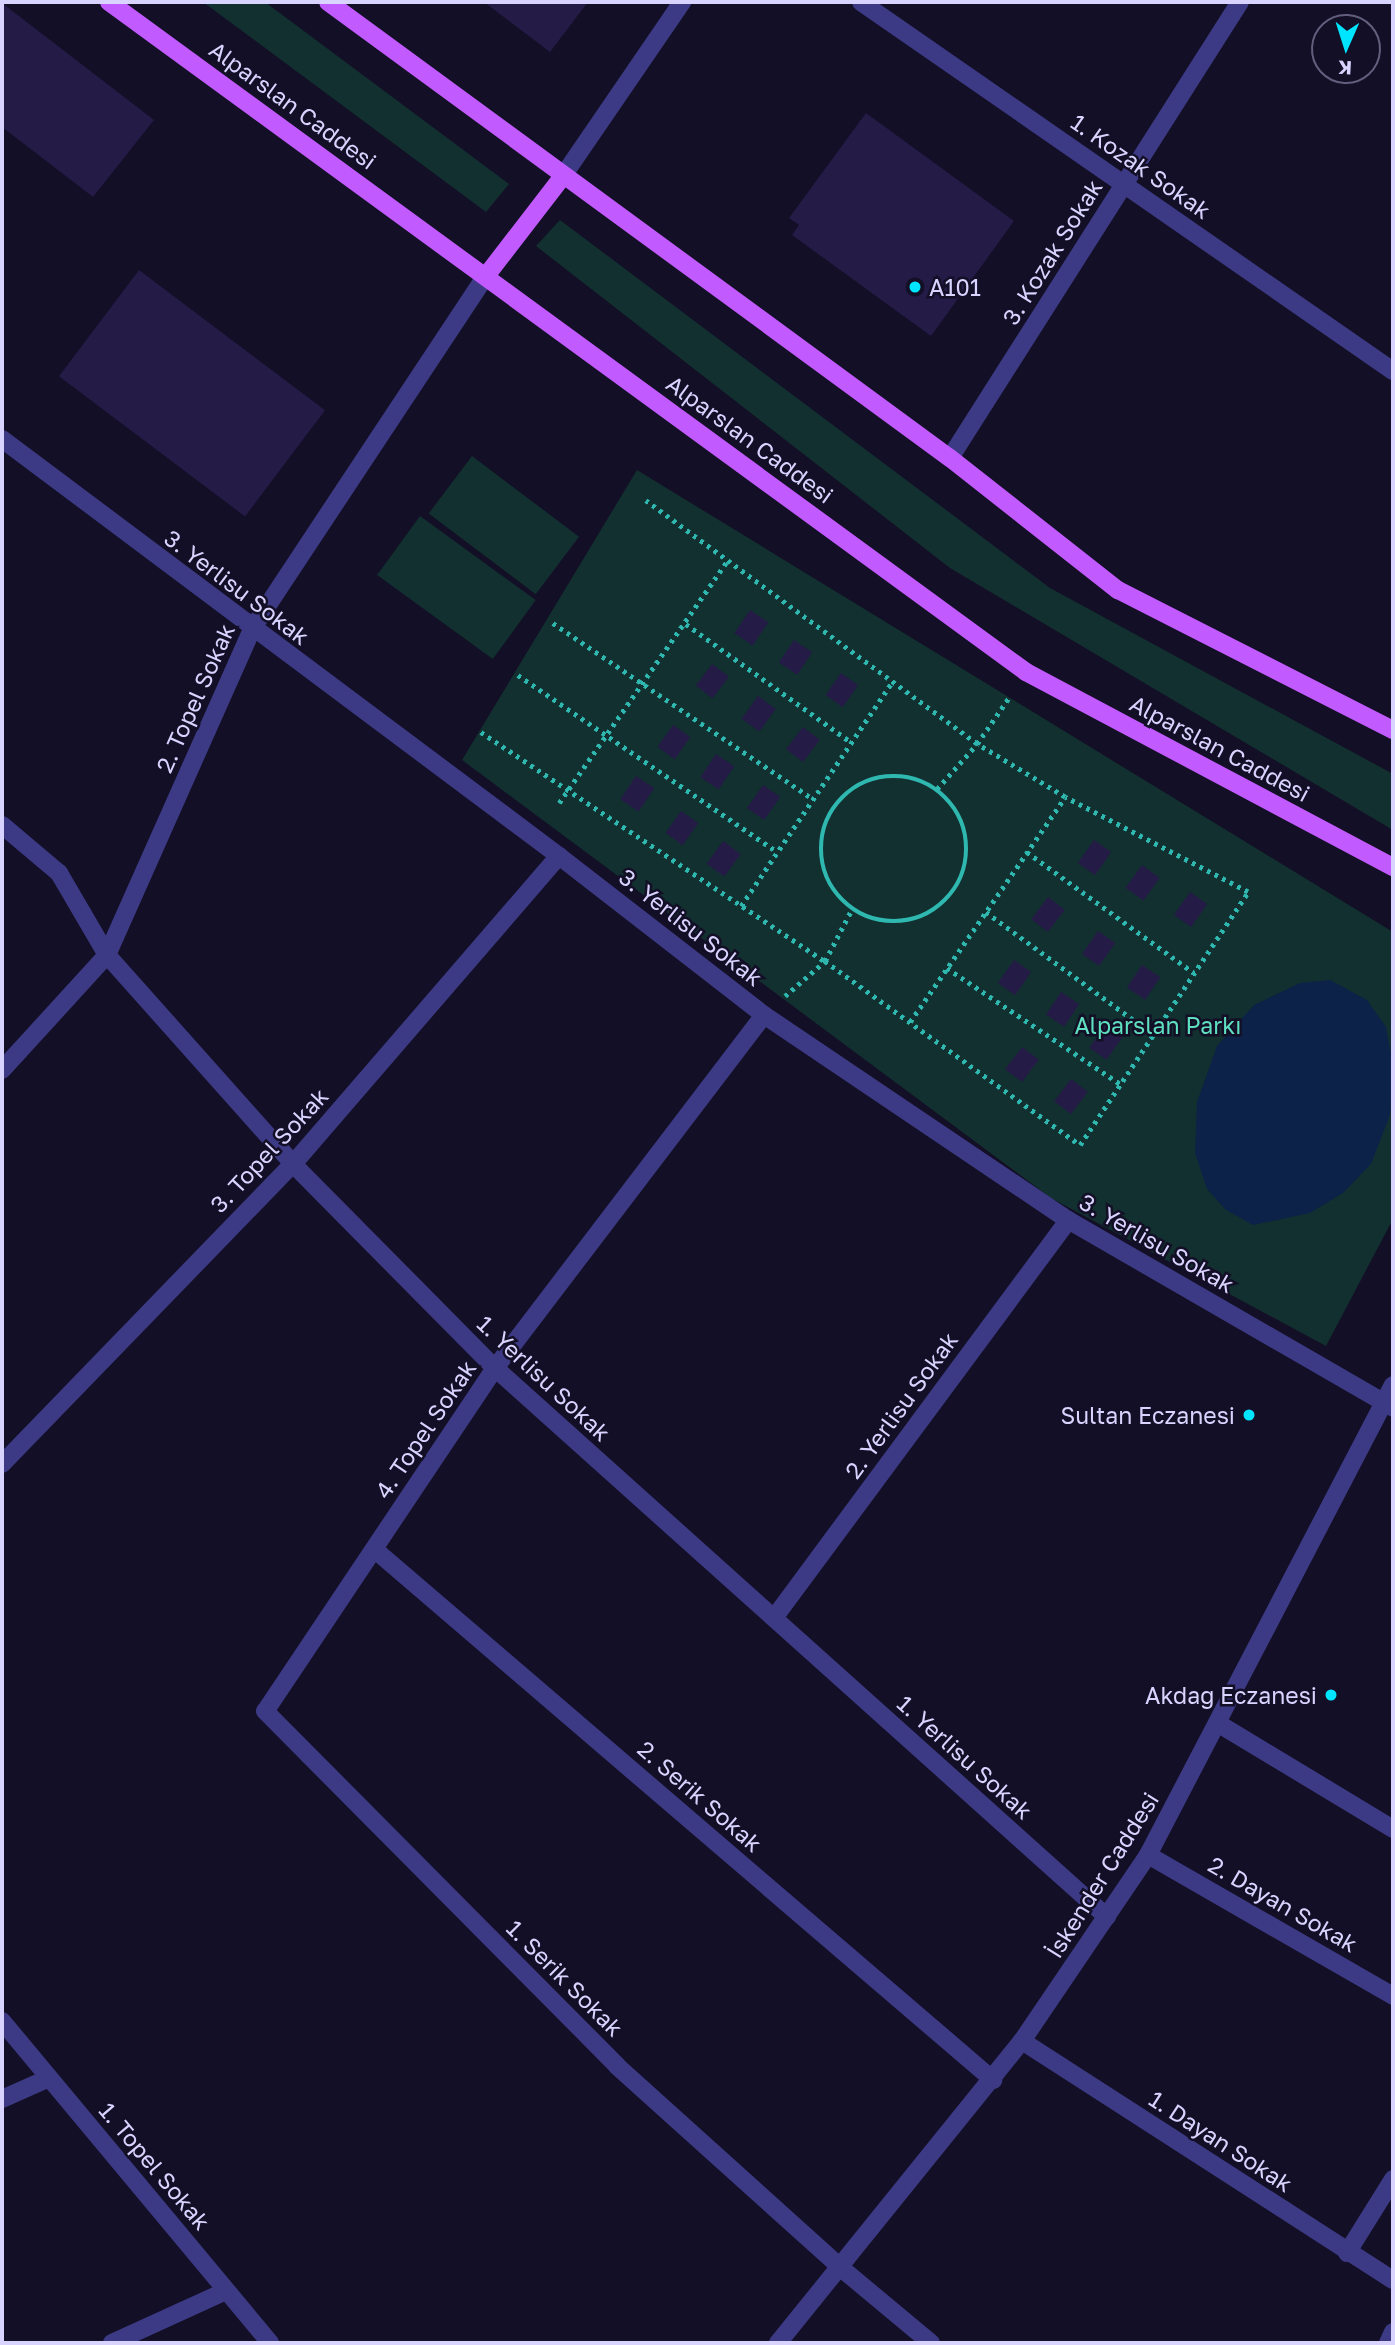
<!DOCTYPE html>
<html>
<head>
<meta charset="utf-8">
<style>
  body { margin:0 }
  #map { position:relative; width:1395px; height:2345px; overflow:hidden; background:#130f26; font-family:"Golos Text",sans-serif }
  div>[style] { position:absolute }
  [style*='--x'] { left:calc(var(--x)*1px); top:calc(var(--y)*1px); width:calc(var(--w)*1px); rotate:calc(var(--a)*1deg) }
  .green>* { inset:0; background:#12302f; transform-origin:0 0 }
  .water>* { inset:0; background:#0c2248 }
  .building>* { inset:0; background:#241b47; transform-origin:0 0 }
  .path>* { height:4.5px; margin-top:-2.25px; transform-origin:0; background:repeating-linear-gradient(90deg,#2fb8b0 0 3.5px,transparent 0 8.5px) }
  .path>.ring { margin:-2.25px; padding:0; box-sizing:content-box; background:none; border:4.5px solid #2fb8b0; border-radius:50% }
  .minor>* { height:18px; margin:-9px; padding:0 9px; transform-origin:9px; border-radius:9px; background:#3d3a85 }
  .major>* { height:18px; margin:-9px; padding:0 9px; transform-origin:9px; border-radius:9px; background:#c25bff }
  .dots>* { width:19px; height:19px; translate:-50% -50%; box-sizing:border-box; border:4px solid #130f26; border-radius:50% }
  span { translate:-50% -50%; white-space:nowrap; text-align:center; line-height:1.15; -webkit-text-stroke:5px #130f26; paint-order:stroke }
  .street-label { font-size:23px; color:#d9d4ff }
  .poi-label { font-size:23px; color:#d9d4ff }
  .left { translate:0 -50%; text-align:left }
  .right { translate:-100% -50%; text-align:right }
  .park-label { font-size:23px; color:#5fe0c0 }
  .frame { position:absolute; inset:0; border:4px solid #d9d4ff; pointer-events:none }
  .north { position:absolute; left:1311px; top:14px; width:70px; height:70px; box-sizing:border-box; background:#130f26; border:2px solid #625e7d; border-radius:50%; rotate:183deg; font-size:19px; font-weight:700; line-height:28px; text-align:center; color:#d9d4ff }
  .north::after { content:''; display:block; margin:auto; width:24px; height:32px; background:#00e5ff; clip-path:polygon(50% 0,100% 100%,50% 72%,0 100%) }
</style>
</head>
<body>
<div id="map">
  <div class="green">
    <i style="clip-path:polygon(203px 2px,265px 2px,509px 184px,486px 212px)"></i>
    <i style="clip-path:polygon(560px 220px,1050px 588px,1393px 774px,1393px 830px,950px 568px,536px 246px)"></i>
    <i style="left:472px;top:456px;width:134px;height:72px;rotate:37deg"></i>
    <i style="clip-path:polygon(637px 470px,1393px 932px,1393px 1219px,1326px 1346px,1051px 1198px,462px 760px)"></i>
    <i style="left:420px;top:516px;width:143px;height:73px;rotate:36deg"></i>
  </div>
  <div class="water">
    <i style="clip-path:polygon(1330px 980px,1367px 1000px,1386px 1027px,1393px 1065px,1390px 1115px,1371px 1164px,1343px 1193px,1310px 1213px,1253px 1225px,1226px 1210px,1207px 1189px,1195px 1153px,1197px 1102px,1217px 1046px,1254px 1005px,1300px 983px)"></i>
  </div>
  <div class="building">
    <i style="clip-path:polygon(484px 2px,588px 2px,550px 52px)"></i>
    <i style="clip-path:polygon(2px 3px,154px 120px,93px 197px,2px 127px)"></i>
    <i style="clip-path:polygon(866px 113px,1014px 221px,931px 336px,792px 235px,799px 225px,789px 218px)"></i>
    <i style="left:139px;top:270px;width:233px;height:133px;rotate:37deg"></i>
    <i style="left:750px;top:610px;width:22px;height:28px;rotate:34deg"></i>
    <i style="left:794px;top:640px;width:22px;height:27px;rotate:34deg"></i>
    <i style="left:712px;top:664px;width:21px;height:27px;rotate:37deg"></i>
    <i style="left:841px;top:673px;width:21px;height:27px;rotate:35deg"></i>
    <i style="left:758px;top:696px;width:22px;height:28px;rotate:36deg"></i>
    <i style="left:673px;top:725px;width:21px;height:27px;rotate:35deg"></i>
    <i style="left:803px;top:727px;width:21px;height:28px;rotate:37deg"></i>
    <i style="left:716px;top:754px;width:22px;height:28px;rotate:34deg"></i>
    <i style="left:636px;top:776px;width:22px;height:28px;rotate:34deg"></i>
    <i style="left:763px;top:785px;width:21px;height:28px;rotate:35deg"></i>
    <i style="left:681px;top:811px;width:21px;height:27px;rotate:35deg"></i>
    <i style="left:1094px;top:840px;width:21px;height:28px;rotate:35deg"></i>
    <i style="left:723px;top:841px;width:22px;height:28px;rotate:36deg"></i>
    <i style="left:1142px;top:865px;width:22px;height:28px;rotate:36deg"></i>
    <i style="left:1190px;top:892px;width:21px;height:28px;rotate:35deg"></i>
    <i style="left:1048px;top:897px;width:21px;height:28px;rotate:37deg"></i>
    <i style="left:1098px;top:931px;width:21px;height:28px;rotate:35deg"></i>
    <i style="left:1014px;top:960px;width:21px;height:28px;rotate:35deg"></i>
    <i style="left:1142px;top:965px;width:22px;height:27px;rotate:34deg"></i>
    <i style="left:1061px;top:992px;width:22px;height:27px;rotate:34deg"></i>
    <i style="left:1106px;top:1024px;width:21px;height:29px;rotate:35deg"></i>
    <i style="left:1022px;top:1047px;width:21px;height:28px;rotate:37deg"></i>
    <i style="left:1071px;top:1079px;width:21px;height:28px;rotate:37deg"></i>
  </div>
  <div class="path">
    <i style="--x:553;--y:623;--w:314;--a:34.1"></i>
    <i style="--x:686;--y:624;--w:203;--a:35.6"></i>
    <i style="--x:518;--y:675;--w:314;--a:34.3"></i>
    <i style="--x:481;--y:732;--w:413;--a:33.7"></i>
    <i style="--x:825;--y:961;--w:314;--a:35.8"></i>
    <i style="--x:1080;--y:1145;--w:304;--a:-56.4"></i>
    <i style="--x:1248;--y:892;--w:206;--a:-152.6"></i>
    <i style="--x:1065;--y:797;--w:103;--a:-148.9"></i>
    <i style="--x:977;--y:744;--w:411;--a:-143.7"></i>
    <i class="ring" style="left:821px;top:776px;width:141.5px;height:141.5px"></i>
    <i style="--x:937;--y:789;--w:60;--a:-48.4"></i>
    <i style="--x:977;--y:744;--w:58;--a:-55.5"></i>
    <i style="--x:559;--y:803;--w:295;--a:-55.2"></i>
    <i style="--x:1027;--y:852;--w:206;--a:35.9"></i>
    <i style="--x:741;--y:906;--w:270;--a:-56"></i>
    <i style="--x:986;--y:912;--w:208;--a:36.2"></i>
    <i style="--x:947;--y:968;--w:208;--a:33.8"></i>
    <i style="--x:785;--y:996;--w:53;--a:-41.2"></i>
    <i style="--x:825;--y:961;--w:59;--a:-62.6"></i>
    <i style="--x:910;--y:1022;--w:273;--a:-55.4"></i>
  </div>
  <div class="minor">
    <i style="--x:861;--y:2;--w:647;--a:34.75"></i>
    <i style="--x:563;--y:176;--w:211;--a:-55.6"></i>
    <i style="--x:2;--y:439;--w:696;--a:36.82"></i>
    <i style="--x:559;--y:856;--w:259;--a:37.8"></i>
    <i style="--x:764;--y:1015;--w:367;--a:34"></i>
    <i style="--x:1068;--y:1220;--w:375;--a:30"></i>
    <i style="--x:950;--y:458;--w:540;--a:-57.55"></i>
    <i style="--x:2;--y:825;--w:75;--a:40.1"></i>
    <i style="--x:59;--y:873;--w:95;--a:59.7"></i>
    <i style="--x:107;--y:955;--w:280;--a:48.3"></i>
    <i style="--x:293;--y:1164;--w:287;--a:45.3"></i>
    <i style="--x:495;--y:1368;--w:822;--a:41.89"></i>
    <i style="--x:764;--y:1015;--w:444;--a:127.3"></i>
    <i style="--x:495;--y:1368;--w:413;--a:123.8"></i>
    <i style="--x:265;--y:1711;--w:500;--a:45.2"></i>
    <i style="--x:617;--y:2066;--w:302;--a:42"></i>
    <i style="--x:841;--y:2268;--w:117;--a:39.8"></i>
    <i style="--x:2;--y:1070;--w:156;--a:-47.6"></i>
    <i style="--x:107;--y:955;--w:357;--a:-66"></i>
    <i style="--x:252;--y:629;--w:424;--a:-56.5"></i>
    <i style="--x:2;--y:1464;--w:418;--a:-45.9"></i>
    <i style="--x:293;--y:1164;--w:407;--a:-49.2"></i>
    <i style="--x:374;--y:1549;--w:816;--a:40.62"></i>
    <i style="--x:774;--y:1618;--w:495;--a:-53.5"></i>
    <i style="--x:1219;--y:1724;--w:203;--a:31.1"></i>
    <i style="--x:1148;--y:1855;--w:283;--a:29.9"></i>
    <i style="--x:2;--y:2021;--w:419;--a:50.2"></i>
    <i style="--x:1022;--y:2041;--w:441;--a:32.8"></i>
    <i style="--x:2;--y:2099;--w:51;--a:-24.1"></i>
    <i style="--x:1347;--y:2253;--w:87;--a:-58.1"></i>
    <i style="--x:112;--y:2343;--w:125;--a:-24.5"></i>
    <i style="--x:778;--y:2343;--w:388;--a:-51.1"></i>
    <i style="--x:1022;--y:2041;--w:225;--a:-55.9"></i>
    <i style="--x:1148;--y:1855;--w:530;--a:-62.47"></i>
    <i style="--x:1388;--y:2343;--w:12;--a:-66"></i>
  </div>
  <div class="major">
    <i style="--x:109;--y:2;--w:1136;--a:36.15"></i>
    <i style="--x:1026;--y:672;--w:416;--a:28"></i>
    <i style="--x:328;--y:2;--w:771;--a:36.25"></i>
    <i style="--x:950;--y:458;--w:214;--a:38.2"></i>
    <i style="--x:1118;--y:590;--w:309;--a:27"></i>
    <i style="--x:486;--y:276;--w:126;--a:-52.4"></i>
  </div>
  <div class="dots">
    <i style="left:915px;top:287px;background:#00e5ff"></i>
    <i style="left:1249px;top:1415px;background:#00e5ff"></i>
    <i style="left:1331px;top:1695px;background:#00e5ff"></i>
  </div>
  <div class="street-label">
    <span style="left:293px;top:105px;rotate:36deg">Alparslan Caddesi</span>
    <span style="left:1141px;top:166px;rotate:35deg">1. Kozak Sokak</span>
    <span style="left:1052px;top:252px;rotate:-58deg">3. Kozak Sokak</span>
    <span style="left:750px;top:439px;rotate:36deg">Alparslan Caddesi</span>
    <span style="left:237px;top:587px;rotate:37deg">3. Yerlisu Sokak</span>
    <span style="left:195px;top:698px;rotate:-66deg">2. Topel Sokak</span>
    <span style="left:1220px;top:748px;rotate:28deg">Alparslan Caddesi</span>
    <span style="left:691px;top:927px;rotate:38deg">3. Yerlisu Sokak</span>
    <span style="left:269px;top:1150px;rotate:-47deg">3. Topel Sokak</span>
    <span style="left:1157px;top:1243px;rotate:30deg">3. Yerlisu Sokak</span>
    <span style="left:544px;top:1378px;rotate:43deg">1. Yerlisu Sokak</span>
    <span style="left:901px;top:1405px;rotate:-54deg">2. Yerlisu Sokak</span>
    <span style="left:425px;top:1429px;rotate:-56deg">4. Topel Sokak</span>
    <span style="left:965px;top:1757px;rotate:42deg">1. Yerlisu Sokak</span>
    <span style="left:700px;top:1796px;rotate:41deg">2. Serik Sokak</span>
    <span style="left:1102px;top:1875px;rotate:-58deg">İskender Caddesi</span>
    <span style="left:1283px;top:1904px;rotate:30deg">2. Dayan Sokak</span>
    <span style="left:565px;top:1978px;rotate:45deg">1. Serik Sokak</span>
    <span style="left:1221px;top:2141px;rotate:33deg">1. Dayan Sokak</span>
    <span style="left:155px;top:2166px;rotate:50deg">1. Topel Sokak</span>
  </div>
  <div class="poi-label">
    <span class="left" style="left:929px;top:287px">A101</span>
    <span class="right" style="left:1235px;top:1415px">Sultan Eczanesi</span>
    <span class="right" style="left:1317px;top:1695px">Akdağ Eczanesi</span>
  </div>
  <div class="park-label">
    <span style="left:1158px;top:1025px">Alparslan Parkı</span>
  </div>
  <div class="frame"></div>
  <div class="north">K</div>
</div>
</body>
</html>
